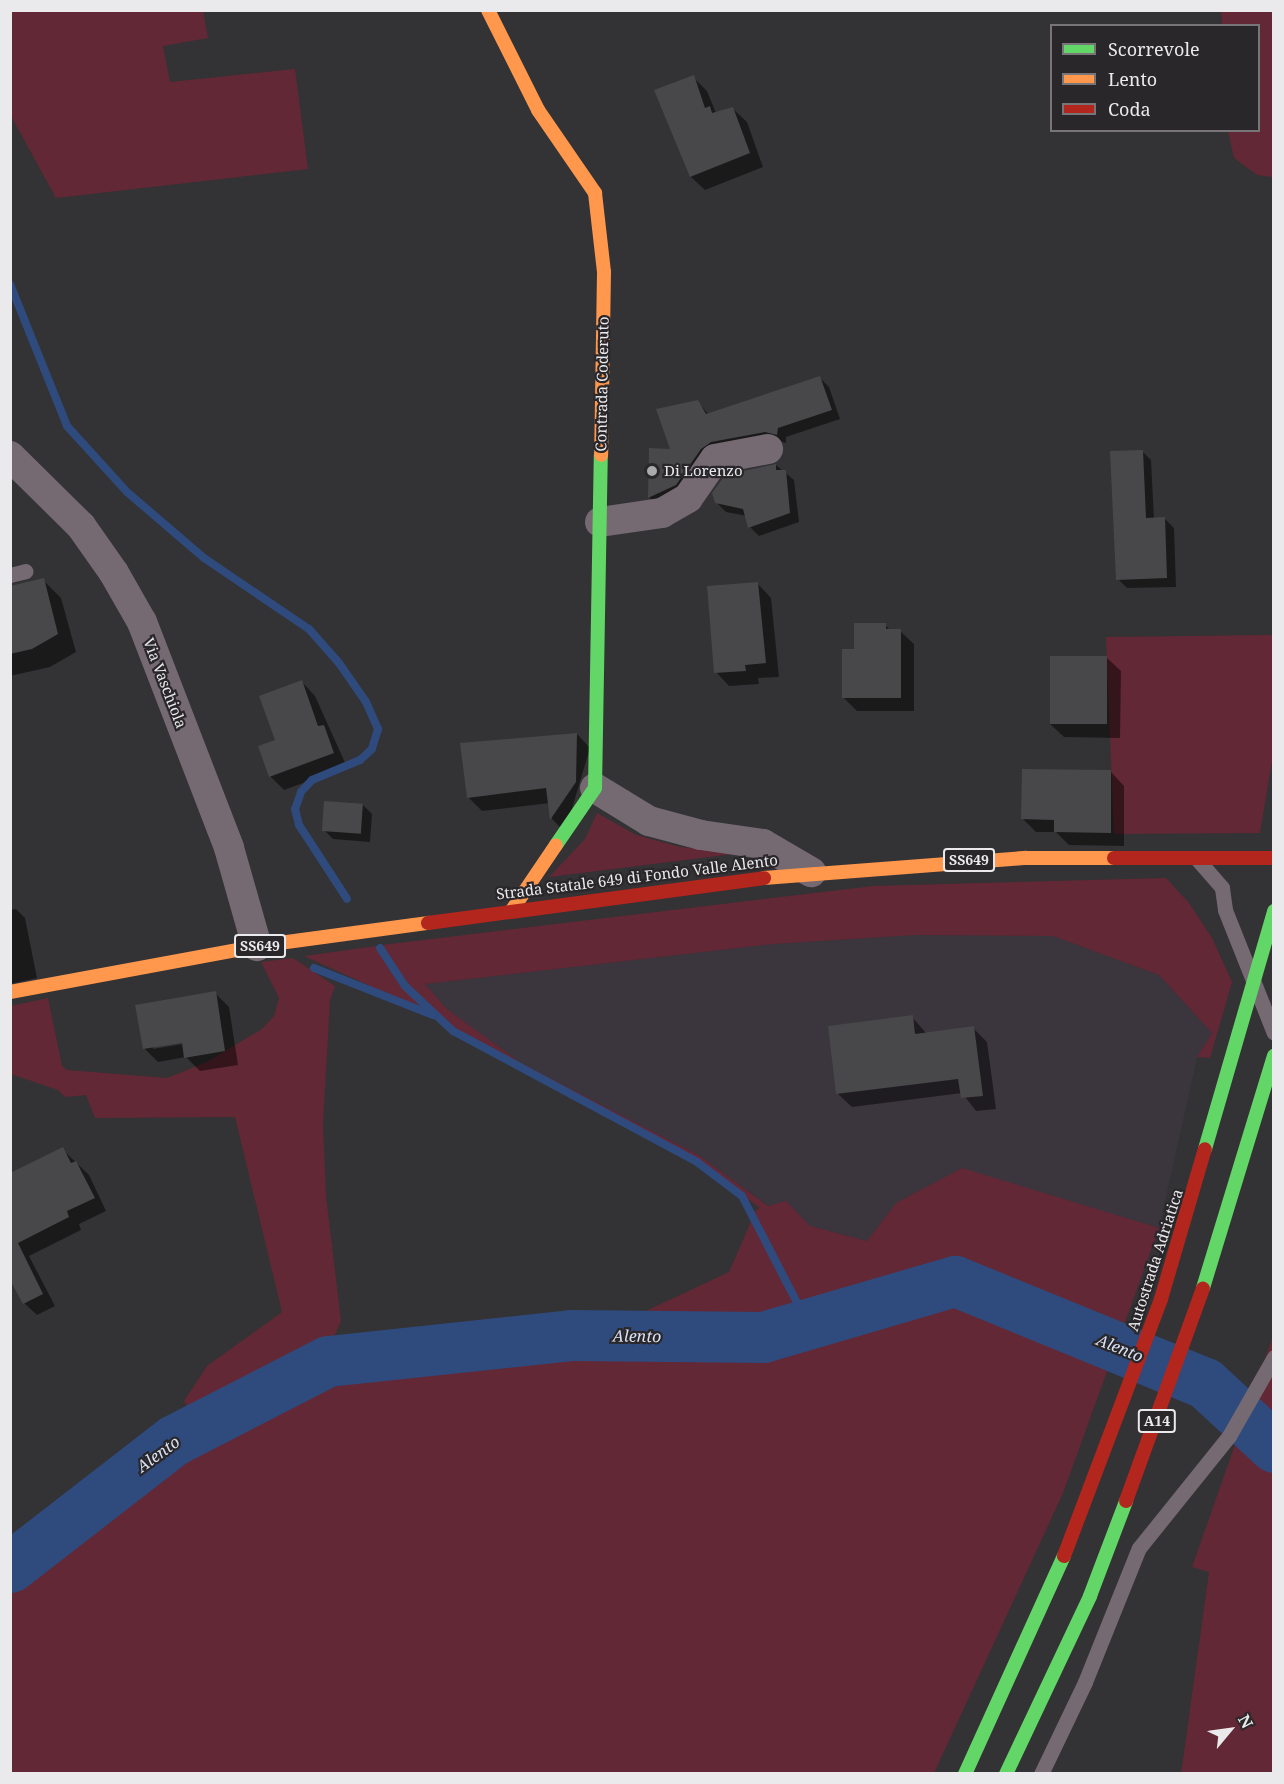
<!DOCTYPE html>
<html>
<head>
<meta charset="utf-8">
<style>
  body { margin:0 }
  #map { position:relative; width:1284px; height:1784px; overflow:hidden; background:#333234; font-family:"Noto Serif",serif }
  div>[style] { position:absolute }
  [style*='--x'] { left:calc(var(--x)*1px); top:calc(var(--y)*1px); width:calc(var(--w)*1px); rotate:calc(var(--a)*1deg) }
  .built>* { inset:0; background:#3b353e }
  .green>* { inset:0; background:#632835 }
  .shadow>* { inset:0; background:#0007 }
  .stream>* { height:8px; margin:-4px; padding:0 4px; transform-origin:4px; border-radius:4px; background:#2f4a7d }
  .river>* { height:51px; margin:-25.5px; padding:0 25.5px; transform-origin:25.5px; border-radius:25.5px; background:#2f4a7d }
  .building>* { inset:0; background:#484749; transform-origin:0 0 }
  .lane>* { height:15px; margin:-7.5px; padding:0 7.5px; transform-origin:7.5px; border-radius:7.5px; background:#766a72 }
  .street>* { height:30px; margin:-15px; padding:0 15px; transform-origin:15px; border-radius:15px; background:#766a72 }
  .fast>* { height:14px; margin:-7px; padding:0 7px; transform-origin:7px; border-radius:7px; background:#63d668 }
  .slow>* { height:14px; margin:-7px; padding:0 7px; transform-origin:7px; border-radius:7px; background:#ff974d }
  .jam>* { height:14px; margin:-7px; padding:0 7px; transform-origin:7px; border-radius:7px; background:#b3261e }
  .fast-bridge>* { height:14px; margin:-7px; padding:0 7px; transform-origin:7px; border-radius:7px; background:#63d668 }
  .jam-bridge>* { height:14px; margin:-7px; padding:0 7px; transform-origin:7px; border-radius:7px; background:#b3261e }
  .dots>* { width:16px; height:16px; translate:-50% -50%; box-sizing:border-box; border:3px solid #2a272b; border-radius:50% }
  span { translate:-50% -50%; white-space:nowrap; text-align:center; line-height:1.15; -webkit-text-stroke:4.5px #2a272b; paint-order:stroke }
  .shield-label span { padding:2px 4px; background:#2a272b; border:2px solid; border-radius:4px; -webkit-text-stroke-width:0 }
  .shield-label { font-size:14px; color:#eae9eb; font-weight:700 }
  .street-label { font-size:15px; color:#eae9eb }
  .poi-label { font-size:15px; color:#eae9eb }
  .left { translate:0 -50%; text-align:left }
  .water-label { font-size:16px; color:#d8e2f3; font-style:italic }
  .frame { position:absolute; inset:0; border:12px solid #eae9eb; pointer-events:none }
  .legend { position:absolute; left:1050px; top:24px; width:210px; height:108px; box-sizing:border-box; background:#2a272b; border:2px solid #777578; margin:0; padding:8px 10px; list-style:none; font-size:18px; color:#eae9eb }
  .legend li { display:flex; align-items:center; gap:12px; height:30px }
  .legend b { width:30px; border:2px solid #777578 }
  .north { position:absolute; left:1200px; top:1700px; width:60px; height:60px; -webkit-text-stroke:4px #2a272b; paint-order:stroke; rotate:61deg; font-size:16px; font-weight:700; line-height:24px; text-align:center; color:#eae9eb }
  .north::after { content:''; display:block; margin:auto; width:21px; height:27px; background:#eae9eb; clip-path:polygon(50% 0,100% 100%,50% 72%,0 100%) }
</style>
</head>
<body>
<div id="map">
  <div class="built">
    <i style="clip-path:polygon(915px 935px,1053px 936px,1159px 975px,1212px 1033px,1197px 1058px,1159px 1228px,962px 1169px,896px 1203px,867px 1241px,810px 1226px,786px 1201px,769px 1206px,700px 1156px,521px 1063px,447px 1009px,425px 984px,773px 944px)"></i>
  </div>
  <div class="green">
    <i style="clip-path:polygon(10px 11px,203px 11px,208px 38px,163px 46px,170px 82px,295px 69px,308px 169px,56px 198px,11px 116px)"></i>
    <i style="clip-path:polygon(1221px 11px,1273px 11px,1273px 177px,1257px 175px,1234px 158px,1228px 131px,1258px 130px,1258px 26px,1222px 25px)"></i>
    <i style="clip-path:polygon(1273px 635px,1273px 755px,1260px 833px,1114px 834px,1106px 637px)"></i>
    <i style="clip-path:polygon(597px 813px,636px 835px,680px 847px,741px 853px,549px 877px,585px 839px)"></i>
    <i style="clip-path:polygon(1166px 878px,1189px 903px,1212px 938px,1232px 982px,1210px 1058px,1197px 1057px,1212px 1033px,1159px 975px,1053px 936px,915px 935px,773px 944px,425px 984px,447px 1009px,521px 1063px,700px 1156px,768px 1206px,786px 1201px,810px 1226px,867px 1241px,896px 1203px,962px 1168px,1159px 1228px,1063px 1493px,934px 1773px,11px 1773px,10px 1581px,19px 1568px,222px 1421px,318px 1376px,326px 1355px,195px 1420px,184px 1401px,207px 1366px,282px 1312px,235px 1117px,95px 1118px,86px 1095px,65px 1097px,58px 1090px,11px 1074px,11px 1006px,48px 998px,62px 1066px,67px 1070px,167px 1078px,207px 1062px,262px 1029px,274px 1016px,279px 998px,261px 962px,293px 958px,335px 986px,330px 1000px,323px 1124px,326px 1196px,341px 1321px,332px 1341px,379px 1331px,571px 1325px,635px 1316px,729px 1272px,756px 1210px,760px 1208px,684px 1152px,454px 1029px,403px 979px,382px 945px,873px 886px)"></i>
    <i style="clip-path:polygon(376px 946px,402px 984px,434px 1015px,304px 956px)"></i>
    <i style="clip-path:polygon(1273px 1336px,1273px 1445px,1245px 1417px)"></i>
    <i style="clip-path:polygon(1244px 1419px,1273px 1448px,1273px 1773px,1181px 1774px,1209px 1572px,1192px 1567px)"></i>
  </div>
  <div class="shadow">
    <i style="clip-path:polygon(693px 77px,707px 91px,716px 113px,733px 109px,747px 122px,763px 167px,705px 190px,691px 177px,656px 91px)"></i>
    <i style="clip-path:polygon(820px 378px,829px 387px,840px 419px,786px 437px,786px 443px,775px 440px,658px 506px,649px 497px,698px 402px,709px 415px)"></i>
    <i style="clip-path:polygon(1142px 451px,1151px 460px,1154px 519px,1165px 519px,1174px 528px,1176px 587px,1127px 588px,1118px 579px)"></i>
    <i style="clip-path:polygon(776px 465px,794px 480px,799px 522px,759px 536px,750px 527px,747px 516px,726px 512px,717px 503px)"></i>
    <i style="clip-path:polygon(43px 580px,61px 598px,76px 652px,50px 667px,10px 676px,10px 588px)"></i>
    <i style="clip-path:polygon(758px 584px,771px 598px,779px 677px,758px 678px,759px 684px,729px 686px,716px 672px)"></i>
    <i style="clip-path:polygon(885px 625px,891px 631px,900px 631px,914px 644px,914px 711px,857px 711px,843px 697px,856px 650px)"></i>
    <i style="clip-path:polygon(1107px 658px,1121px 671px,1120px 738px,1064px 737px,1050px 724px)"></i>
    <i style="clip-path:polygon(302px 682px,315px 696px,347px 767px,284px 790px,270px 776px,277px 741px)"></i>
    <i style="clip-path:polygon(577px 734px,590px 748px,565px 832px,552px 819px,550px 803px,482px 811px,468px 797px,462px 745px)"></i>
    <i style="clip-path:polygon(1111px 772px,1124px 786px,1124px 846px,1069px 845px,1056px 832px,1036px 832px,1023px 819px)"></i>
    <i style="clip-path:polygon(363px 805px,372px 814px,370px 842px,333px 839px,324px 830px)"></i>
    <i style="clip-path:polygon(16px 909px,25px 918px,37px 978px,10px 984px,10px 910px)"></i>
    <i style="clip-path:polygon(evenodd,215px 993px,229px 1007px,238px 1065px,200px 1071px,186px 1057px,158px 1062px,144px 1048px,215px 993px,189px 1040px,189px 1043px,153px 1049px,153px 1046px,189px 1040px)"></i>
    <i style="clip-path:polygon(912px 1017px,927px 1034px,973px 1028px,987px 1042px,996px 1109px,976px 1111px,962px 1093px,852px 1107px,838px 1094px)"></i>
    <i style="clip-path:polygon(62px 1149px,89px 1175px,106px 1211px,79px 1224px,81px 1230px,29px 1256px,55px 1306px,37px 1315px,24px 1303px,10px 1175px)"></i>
  </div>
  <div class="stream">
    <i style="--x:10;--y:284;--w:153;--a:68.1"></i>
    <i style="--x:67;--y:426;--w:89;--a:47.7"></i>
    <i style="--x:127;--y:492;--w:101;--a:40.6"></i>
    <i style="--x:204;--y:558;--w:127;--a:34.1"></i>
    <i style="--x:309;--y:629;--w:45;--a:48.6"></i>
    <i style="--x:339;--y:663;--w:47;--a:55.3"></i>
    <i style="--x:366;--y:702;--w:30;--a:66"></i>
    <i style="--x:378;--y:729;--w:21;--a:107"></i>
    <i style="--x:372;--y:749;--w:16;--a:137"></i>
    <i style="--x:360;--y:760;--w:52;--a:157.4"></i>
    <i style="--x:312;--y:780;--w:16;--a:133"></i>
    <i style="--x:301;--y:792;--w:18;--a:109"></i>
    <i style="--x:295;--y:809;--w:16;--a:76"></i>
    <i style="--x:299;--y:825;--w:88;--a:57"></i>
    <i style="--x:380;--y:948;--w:45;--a:56.7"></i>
    <i style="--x:405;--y:986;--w:66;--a:43.2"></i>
    <i style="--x:453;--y:1031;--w:277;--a:28.2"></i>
    <i style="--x:697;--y:1162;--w:56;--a:37.1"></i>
    <i style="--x:742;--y:1196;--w:144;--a:62.7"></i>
    <i style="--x:314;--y:968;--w:128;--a:21.6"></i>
  </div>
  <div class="river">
    <i style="--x:10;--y:1567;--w:207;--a:-37.8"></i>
    <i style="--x:174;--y:1440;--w:173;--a:-27.2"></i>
    <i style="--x:328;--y:1361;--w:244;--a:-6.1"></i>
    <i style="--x:571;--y:1335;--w:192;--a:0.6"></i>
    <i style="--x:763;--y:1337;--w:200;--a:-16.3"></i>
    <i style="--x:955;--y:1281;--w:270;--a:22.2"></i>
    <i style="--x:1205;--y:1383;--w:94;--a:42.8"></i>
  </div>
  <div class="building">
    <i style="clip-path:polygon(694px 75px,705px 108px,710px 106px,712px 113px,733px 107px,750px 153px,690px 177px,654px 90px)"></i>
    <i style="clip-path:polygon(820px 376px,832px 410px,778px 428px,777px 435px,765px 432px,711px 442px,701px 449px,676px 485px,648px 498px,649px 448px,670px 449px,656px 409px,698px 400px,706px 414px)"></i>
    <i style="clip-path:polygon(1143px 450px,1146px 518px,1165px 517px,1167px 578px,1116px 580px,1110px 451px)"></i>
    <i style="clip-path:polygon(776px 464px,776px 470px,786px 470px,790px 513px,748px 528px,743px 509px,715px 503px,712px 493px,725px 475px)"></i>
    <i style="clip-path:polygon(44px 578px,58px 634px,32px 649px,10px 654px,10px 586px)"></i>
    <i style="clip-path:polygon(758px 582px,766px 663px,745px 665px,746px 671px,714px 673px,707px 586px)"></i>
    <i style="clip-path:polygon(854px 623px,886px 623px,886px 629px,901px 629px,901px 698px,842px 698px,842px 649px,854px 649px)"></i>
    <i style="left:1050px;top:656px;width:57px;height:68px"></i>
    <i style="clip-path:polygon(302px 680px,318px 726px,324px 725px,334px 753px,269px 777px,258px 746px,275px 740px,259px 696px)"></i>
    <i style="clip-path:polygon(577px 733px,576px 782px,550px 820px,546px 788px,467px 798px,460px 743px)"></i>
    <i style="clip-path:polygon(1022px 769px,1111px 770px,1111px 833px,1054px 832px,1054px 820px,1021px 819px)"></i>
    <i style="left:324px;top:801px;width:39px;height:30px;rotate:4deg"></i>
    <i style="clip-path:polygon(216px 991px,225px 1051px,184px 1058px,182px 1043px,143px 1049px,135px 1005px)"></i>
    <i style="clip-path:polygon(913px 1015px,915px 1034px,974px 1026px,983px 1096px,961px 1098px,958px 1079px,836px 1094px,828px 1026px)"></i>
    <i style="clip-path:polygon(63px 1147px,71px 1163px,76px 1161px,95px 1198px,67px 1211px,69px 1217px,18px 1243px,43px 1294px,23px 1304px,10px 1280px,10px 1173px)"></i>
  </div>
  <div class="lane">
    <i style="--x:10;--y:575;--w:16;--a:-14"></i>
    <i style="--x:1198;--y:860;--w:37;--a:49"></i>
    <i style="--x:1222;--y:888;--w:22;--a:82"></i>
    <i style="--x:1225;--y:910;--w:132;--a:68.3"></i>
    <i style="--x:1041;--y:1774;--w:102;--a:-64.4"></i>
    <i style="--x:1085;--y:1682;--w:144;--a:-68.1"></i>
    <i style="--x:1139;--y:1548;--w:144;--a:-51.2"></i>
    <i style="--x:1229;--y:1436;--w:91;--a:-60.3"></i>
  </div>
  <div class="street">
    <i style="--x:10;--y:456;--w:100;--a:44.6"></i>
    <i style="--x:81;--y:526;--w:57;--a:54.9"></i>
    <i style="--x:114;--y:573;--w:56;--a:60.3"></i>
    <i style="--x:142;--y:622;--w:242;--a:68.9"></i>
    <i style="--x:229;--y:848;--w:102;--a:74.1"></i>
    <i style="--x:600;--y:522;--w:63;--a:-8.3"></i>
    <i style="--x:662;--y:513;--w:30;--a:-30"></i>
    <i style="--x:688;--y:498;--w:47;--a:-55.3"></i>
    <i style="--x:715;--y:459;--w:54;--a:-10.7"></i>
    <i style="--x:595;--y:788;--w:63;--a:31.4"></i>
    <i style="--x:649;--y:821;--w:54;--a:15.1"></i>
    <i style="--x:701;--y:835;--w:63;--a:8.3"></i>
    <i style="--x:763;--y:844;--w:56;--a:30.3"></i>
  </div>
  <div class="fast">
    <i style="--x:556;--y:845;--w:69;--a:-55.6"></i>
    <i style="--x:595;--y:788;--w:333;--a:-89"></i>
    <i style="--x:1203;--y:1288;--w:243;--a:-73"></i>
    <i style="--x:1006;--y:1774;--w:197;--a:-64.7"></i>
    <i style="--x:1090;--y:1596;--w:102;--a:-69.2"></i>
  </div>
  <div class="slow">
    <i style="--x:488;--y:10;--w:112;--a:63.4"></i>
    <i style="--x:538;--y:110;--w:101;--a:55.5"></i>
    <i style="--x:595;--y:193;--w:80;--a:83.5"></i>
    <i style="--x:604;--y:272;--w:183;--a:90.9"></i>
    <i style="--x:764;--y:878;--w:263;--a:-4.4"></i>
    <i style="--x:1026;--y:858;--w:88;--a:0"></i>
    <i style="--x:512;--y:910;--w:78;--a:-55.9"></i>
    <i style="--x:10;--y:992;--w:251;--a:-10.5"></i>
    <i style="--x:257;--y:946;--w:173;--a:-7.7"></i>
  </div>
  <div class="jam">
    <i style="--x:1114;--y:858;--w:160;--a:0"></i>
    <i style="--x:428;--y:923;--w:339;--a:-7.6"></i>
    <i style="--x:1126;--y:1501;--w:226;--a:-70.1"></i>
  </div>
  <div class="fast-bridge">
    <i style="--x:1205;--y:1149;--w:248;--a:-73.8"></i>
    <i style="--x:965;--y:1774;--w:239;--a:-65.6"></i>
  </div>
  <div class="jam-bridge">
    <i style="--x:1064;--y:1556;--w:275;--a:-69.3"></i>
    <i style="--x:1161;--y:1299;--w:156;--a:-73.7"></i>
  </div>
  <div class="dots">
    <i style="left:652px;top:471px;background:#aaa9ab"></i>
  </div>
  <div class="shield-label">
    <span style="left:969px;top:860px">SS649</span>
    <span style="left:260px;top:946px">SS649</span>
    <span style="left:1157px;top:1421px">A14</span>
  </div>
  <div class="street-label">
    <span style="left:602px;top:384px;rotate:-89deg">Contrada Coderuto</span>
    <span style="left:165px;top:683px;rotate:69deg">Via Vaschiola</span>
    <span style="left:637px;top:877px;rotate:-7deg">Strada Statale 649 di Fondo Valle Alento</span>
    <span style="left:1155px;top:1260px;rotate:-72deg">Autostrada Adriatica</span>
  </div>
  <div class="poi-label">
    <span class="left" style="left:664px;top:471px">Di Lorenzo</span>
  </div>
  <div class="water-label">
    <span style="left:637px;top:1336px;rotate:1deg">Alento</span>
    <span style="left:1120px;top:1348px;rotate:22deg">Alento</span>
    <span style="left:158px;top:1454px;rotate:-36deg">Alento</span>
  </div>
  <div class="frame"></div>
  <ul class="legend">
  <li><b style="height:8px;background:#63d668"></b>Scorrevole</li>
  <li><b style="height:8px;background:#ff974d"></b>Lento</li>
  <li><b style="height:8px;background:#b3261e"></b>Coda</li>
  </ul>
  <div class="north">N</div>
</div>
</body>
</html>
